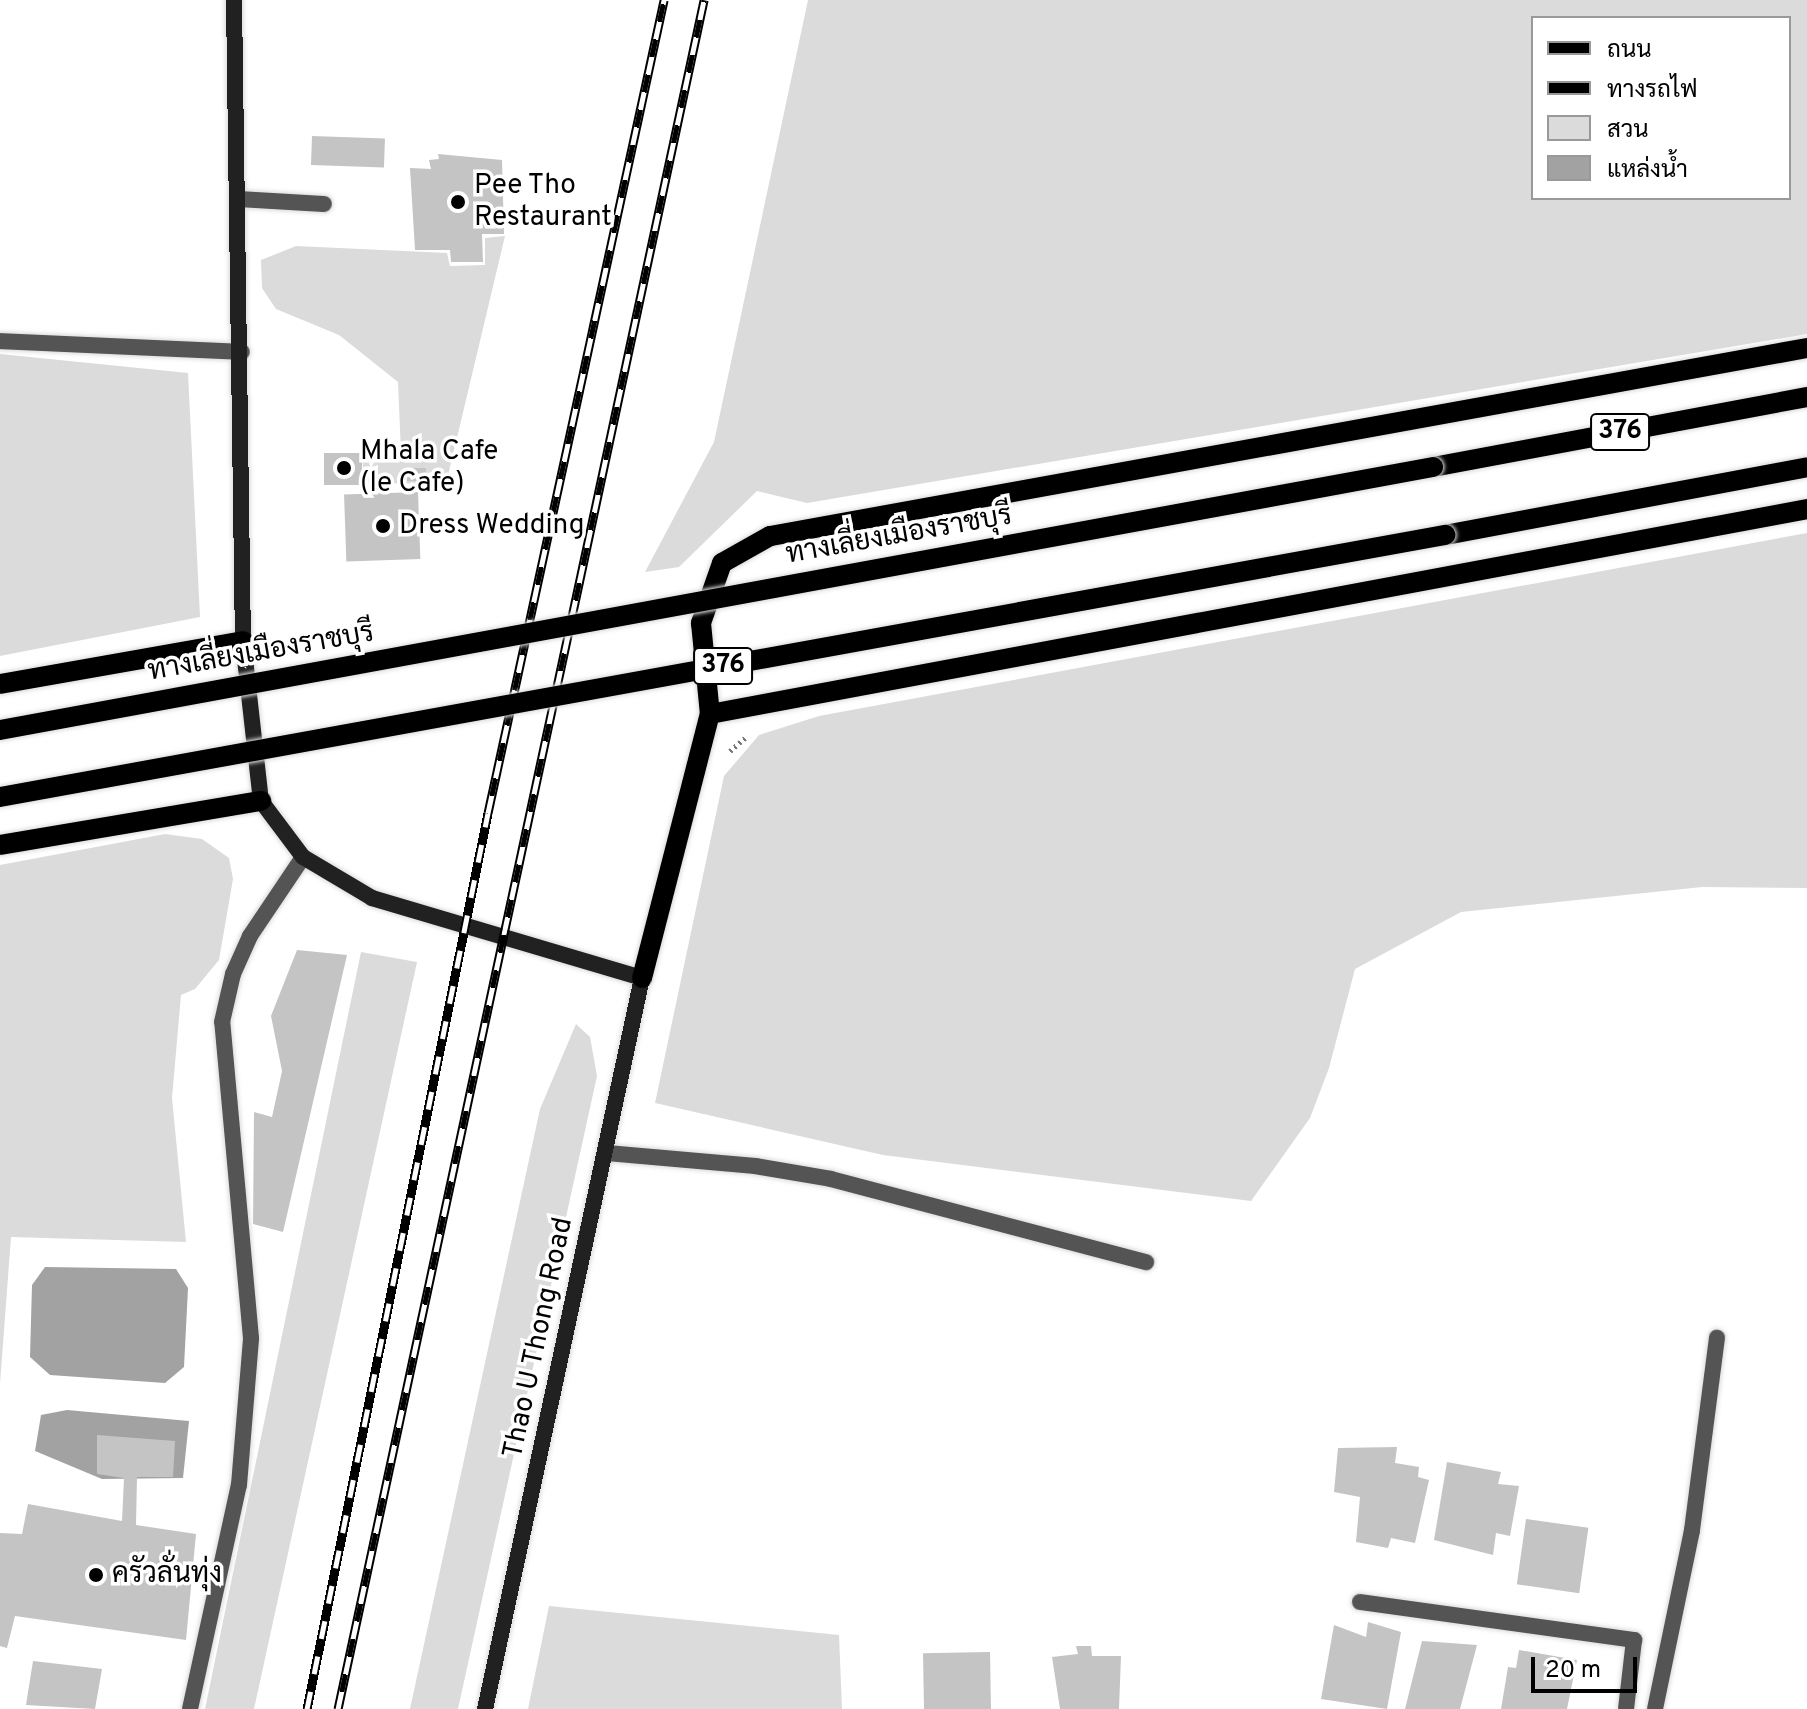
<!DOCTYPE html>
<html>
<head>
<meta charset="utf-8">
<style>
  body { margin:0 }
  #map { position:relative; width:1807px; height:1709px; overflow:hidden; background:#fff; font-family:Overpass,Sarabun,sans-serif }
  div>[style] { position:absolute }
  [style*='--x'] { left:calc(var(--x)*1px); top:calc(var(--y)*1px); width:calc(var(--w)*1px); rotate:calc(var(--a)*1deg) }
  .green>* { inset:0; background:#dbdbdb }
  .water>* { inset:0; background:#a2a2a2 }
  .building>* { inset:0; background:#c4c4c4; transform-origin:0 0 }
  .path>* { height:5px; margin-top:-2.5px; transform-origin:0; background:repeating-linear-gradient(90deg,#767676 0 2px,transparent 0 6px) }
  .roads { filter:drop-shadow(0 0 2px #dbdbdb) drop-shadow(0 0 2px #dbdbdb) }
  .lane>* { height:16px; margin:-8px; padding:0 8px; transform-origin:8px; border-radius:8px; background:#545454 }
  .street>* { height:16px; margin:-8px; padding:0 8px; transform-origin:8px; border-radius:8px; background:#545454 }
  .secondary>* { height:16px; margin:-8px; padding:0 8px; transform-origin:8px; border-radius:8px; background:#212121 }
  .primary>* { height:20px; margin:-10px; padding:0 10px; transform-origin:10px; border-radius:10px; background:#000 }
  .rail>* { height:9px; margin-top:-4.5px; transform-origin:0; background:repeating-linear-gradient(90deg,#fff 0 18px,#000 0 36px); box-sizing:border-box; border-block:2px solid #000 }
  .bridges { filter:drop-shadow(0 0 2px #dbdbdb) drop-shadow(0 0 2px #dbdbdb) }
  .primary-bridge>* { height:20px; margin:-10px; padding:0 10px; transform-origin:10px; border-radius:10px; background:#000 }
  .dots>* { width:22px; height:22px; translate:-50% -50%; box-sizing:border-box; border:4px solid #fff; border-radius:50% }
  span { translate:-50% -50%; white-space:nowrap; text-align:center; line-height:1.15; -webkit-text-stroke:7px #fff; paint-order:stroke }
  .shield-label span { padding:2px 6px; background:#fff; border:2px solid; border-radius:6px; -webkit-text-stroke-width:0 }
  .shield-label { font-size:26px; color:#000; font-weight:700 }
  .poi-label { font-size:28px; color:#000 }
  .left { translate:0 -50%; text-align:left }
  .street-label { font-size:28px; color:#000 }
  .legend { position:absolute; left:1531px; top:16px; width:260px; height:184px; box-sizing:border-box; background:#fff; border:2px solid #999; margin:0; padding:10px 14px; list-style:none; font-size:24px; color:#000 }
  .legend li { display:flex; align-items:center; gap:16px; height:40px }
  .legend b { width:40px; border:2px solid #999 }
  .scale { position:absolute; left:1531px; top:1657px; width:106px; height:36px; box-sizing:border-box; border:4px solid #000; border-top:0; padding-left:10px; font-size:24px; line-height:28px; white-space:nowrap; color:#000; -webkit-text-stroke:6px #fff; paint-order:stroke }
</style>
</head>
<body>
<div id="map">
  <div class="green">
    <i style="clip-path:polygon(evenodd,808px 0,1807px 0,1807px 334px,807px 503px,757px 491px,679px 567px,645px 572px,714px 442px,808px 0,1533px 18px,1789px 18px,1789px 198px,1533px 198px,1533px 18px)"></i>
    <i style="clip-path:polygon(505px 236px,446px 484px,364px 483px,362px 453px,401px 453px,398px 382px,339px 335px,276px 309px,262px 288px,261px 260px,296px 246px,447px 253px,450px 266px,485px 265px,485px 238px)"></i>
    <i style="clip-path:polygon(0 354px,188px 373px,200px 617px,0 656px)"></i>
    <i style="clip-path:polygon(1807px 533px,1807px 888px,1702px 887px,1461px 912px,1355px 969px,1329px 1068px,1310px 1118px,1251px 1201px,883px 1155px,655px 1103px,724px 776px,759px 735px,819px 716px)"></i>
    <i style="clip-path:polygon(165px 834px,202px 839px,229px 858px,233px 879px,219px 960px,195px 989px,181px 995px,172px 1098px,186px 1242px,11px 1237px,0 1384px,0 865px)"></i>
    <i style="clip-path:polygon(361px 952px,417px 962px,254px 1709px,205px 1709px)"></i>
    <i style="clip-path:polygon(576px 1024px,590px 1037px,597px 1076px,458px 1709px,410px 1709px,540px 1109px)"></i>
    <i style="clip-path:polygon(549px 1606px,839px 1635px,842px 1709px,528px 1709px)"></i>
  </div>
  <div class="water">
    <i style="clip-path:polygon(45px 1267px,176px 1269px,188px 1288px,184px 1367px,165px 1383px,50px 1375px,30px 1357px,32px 1285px)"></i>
    <i style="clip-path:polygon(67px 1410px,189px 1421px,183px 1478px,102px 1479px,35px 1451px,41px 1415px)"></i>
  </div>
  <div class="building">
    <i style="left:312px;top:136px;width:73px;height:29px;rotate:2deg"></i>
    <i style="clip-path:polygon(438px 154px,502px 160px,504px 234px,482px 234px,483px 262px,451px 262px,450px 250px,415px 250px,410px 168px,431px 169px,429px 160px,439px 159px)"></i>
    <i style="left:324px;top:453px;width:38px;height:32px"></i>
    <i style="left:426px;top:468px;width:13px;height:19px;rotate:90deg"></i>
    <i style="left:418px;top:492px;width:67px;height:74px;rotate:88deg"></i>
    <i style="clip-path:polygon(297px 950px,347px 955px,283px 1232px,253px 1224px,254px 1112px,272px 1117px,282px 1071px,271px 1016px)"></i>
    <i style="clip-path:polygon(97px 1435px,175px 1441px,173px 1477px,137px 1477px,136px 1525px,196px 1534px,186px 1640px,15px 1616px,7px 1648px,0 1646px,0 1533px,22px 1534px,28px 1504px,122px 1521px,124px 1478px,97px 1474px)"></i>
    <i style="clip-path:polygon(1397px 1447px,1395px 1463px,1419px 1467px,1418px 1477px,1429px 1480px,1415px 1543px,1391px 1538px,1388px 1548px,1356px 1542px,1360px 1497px,1334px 1492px,1338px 1448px)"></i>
    <i style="clip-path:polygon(1447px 1462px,1501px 1472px,1498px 1484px,1519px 1486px,1510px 1536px,1496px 1533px,1493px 1555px,1434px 1540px)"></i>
    <i style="left:1526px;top:1519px;width:63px;height:66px;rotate:8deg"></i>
    <i style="clip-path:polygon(1368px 1622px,1401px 1632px,1387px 1709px,1321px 1699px,1334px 1625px,1366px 1637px)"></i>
    <i style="clip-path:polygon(1422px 1641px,1477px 1645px,1460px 1709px,1405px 1709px)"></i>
    <i style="clip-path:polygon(1076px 1646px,1091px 1646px,1092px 1656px,1121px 1656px,1119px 1709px,1060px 1709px,1052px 1657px,1078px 1654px)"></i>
    <i style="clip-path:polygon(1519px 1650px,1577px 1660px,1567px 1709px,1501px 1709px,1508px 1667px,1516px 1668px)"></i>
    <i style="left:990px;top:1652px;width:57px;height:67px;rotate:89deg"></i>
    <i style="clip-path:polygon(33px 1661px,102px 1669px,95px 1709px,26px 1705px)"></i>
  </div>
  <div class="path">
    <i style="--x:730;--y:751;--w:21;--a:-41"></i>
  </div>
  <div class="roads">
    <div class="lane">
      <i style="--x:238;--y:199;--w:86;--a:3.3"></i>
    </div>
    <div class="street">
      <i style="--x:0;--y:341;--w:242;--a:2.6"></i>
      <i style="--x:607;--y:1153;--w:149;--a:5"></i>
      <i style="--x:755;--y:1166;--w:77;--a:9.7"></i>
      <i style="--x:831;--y:1179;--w:326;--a:14.8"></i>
      <i style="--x:1360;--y:1602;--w:277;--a:7.9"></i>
      <i style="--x:1634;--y:1640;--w:69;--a:96.6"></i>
      <i style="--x:190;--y:1709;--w:229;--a:-77.7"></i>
      <i style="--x:239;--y:1485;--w:147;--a:-85.3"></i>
      <i style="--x:251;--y:1338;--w:317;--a:-95.2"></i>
      <i style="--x:222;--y:1022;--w:49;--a:-77.1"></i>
      <i style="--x:233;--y:974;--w:42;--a:-65.9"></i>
      <i style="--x:250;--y:936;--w:95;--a:-56.1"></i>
      <i style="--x:1655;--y:1709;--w:183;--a:-78.3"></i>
      <i style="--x:1692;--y:1530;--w:194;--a:-82.6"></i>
    </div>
    <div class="secondary">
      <i style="--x:234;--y:0;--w:641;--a:89.2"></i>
      <i style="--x:243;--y:641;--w:161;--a:83.6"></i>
      <i style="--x:261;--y:801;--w:70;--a:53.1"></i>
      <i style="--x:303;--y:857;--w:80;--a:30.7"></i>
      <i style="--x:372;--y:898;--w:282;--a:16.5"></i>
      <i style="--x:642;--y:978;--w:748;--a:102.12"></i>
    </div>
    <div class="primary">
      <i style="--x:1807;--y:348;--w:1054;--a:169.72"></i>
      <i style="--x:770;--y:536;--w:55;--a:150.6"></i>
      <i style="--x:722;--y:563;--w:64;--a:109.3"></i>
      <i style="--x:701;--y:623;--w:91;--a:84.4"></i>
      <i style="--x:710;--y:714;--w:1116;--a:-10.58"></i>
      <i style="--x:1433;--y:467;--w:380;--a:-10.6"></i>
      <i style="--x:1445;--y:535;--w:368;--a:-10.6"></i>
      <i style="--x:0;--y:684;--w:247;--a:-10"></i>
      <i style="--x:0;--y:845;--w:265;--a:-9.6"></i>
      <i style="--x:642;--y:978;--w:273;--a:-75.6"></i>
    </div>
  </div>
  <div class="rail">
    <i style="--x:307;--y:1709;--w:914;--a:-78.58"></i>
    <i style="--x:488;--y:813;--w:832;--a:-77.78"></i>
    <i style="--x:338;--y:1709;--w:1748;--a:-77.91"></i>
  </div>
  <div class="bridges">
    <div class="primary-bridge">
      <i style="--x:0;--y:730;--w:1457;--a:-10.4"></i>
      <i style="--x:0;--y:797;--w:1469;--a:-10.28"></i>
    </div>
  </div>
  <div class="dots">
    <i style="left:458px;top:202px;background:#000"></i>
    <i style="left:344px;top:468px;background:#000"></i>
    <i style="left:383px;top:526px;background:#000"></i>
    <i style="left:96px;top:1575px;background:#000"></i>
  </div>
  <div class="shield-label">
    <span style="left:1620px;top:432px">376</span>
    <span style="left:723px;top:666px">376</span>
  </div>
  <div class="poi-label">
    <span class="left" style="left:474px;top:202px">Pee Tho<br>Restaurant</span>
    <span class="left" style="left:360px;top:468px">Mhala Cafe<br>(le Cafe)</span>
    <span class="left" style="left:399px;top:526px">Dress Wedding</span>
    <span class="left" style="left:112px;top:1575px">ครัวลั่นทุ่ง</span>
  </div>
  <div class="street-label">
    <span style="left:899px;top:536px;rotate:-10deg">ทางเลี่ยงเมืองราชบุรี</span>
    <span style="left:261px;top:653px;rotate:-10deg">ทางเลี่ยงเมืองราชบุรี</span>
    <span style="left:539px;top:1338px;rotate:-78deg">Thao U Thong Road</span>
  </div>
  <ul class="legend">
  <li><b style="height:10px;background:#000"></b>ถนน</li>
  <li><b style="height:10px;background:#000"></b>ทางรถไฟ</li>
  <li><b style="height:22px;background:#dbdbdb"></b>สวน</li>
  <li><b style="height:22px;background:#a2a2a2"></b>แหล่งน้ำ</li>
  </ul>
  <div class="scale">20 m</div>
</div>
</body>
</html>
